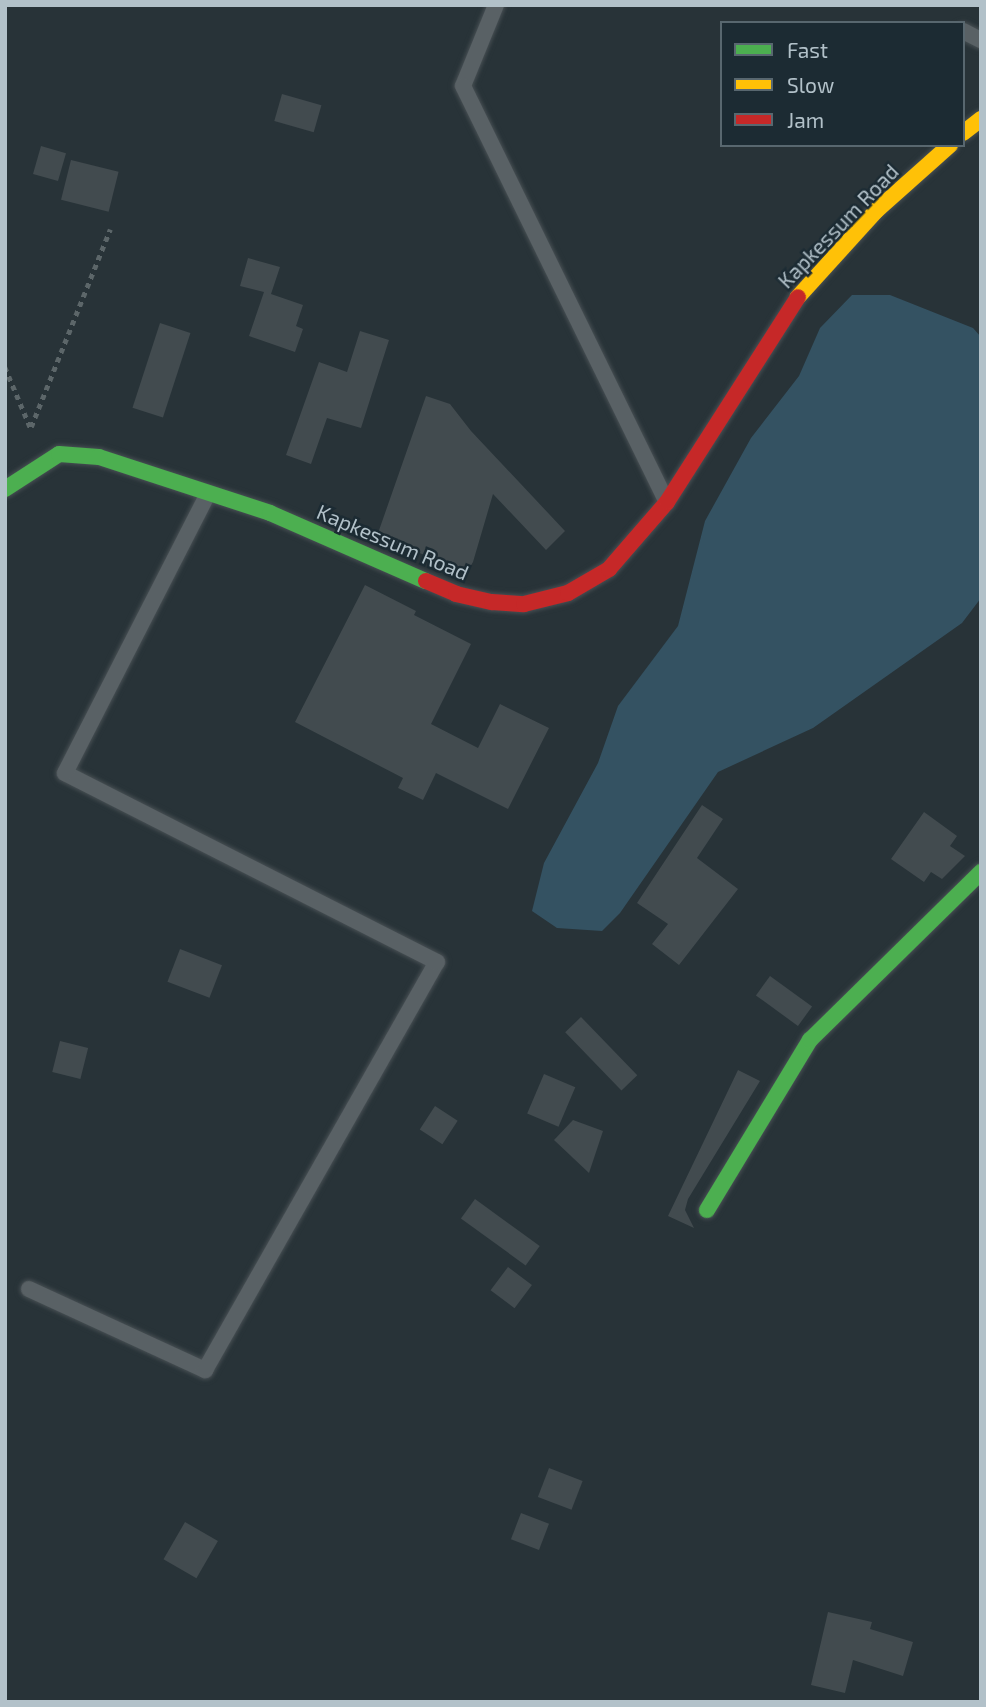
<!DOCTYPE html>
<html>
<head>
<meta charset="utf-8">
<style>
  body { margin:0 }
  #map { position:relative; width:986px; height:1707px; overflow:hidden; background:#283338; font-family:"Exo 2",sans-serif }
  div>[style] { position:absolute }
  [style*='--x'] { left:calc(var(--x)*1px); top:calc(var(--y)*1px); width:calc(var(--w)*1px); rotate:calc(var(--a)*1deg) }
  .water>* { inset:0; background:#345262 }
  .building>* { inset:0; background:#424b4f; transform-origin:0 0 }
  .path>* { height:4.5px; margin-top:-2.25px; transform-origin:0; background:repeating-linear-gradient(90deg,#5c6669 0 5px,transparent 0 10px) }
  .roads { filter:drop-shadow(0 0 2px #474f53) drop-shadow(0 0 2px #474f53) }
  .lane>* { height:16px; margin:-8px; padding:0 8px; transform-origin:8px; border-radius:8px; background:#596165 }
  .fast>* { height:16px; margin:-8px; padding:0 8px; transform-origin:8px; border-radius:8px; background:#4caf50 }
  .slow>* { height:16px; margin:-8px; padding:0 8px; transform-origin:8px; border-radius:8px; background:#ffc107 }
  .jam>* { height:16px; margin:-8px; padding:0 8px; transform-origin:8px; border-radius:8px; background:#c62828 }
  span { translate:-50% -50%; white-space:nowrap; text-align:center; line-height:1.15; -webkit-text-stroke:5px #1c2b33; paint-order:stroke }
  .street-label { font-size:21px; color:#b2c1c9 }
  .frame { position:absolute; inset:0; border:7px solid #b2c1c9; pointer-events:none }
  .legend { position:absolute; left:720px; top:21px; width:245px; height:126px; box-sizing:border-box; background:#1c2b33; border:2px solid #58676f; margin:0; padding:9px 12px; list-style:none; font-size:21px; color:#b2c1c9 }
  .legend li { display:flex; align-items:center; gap:14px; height:35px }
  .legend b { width:35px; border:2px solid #58676f }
</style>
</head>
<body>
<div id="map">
  <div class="water">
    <i style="clip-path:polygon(852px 295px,890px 295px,973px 328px,981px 337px,981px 598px,962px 623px,813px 728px,718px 772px,620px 913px,602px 931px,557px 928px,532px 911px,544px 863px,598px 763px,618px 706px,678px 626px,705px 521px,751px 438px,799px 376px,820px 328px)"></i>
  </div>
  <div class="building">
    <i style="left:282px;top:94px;width:41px;height:28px;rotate:16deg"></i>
    <i style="left:41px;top:146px;width:26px;height:29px;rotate:16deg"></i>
    <i style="left:71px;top:160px;width:49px;height:41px;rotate:14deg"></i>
    <i style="clip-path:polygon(248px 258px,280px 267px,271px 294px,303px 305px,296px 326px,303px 329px,295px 352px,249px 336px,264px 292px,240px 286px)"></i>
    <i style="left:160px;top:323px;width:32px;height:89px;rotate:18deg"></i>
    <i style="clip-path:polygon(360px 331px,389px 340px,361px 428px,327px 418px,311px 464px,286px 455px,319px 362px,347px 372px)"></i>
    <i style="clip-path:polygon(426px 396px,450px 404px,471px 431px,565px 531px,546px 550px,493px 494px,473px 562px,467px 572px,377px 536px)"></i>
    <i style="clip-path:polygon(365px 585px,416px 611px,414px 615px,471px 644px,431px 724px,478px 748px,500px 704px,549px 728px,508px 809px,436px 773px,423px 800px,398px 788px,403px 778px,295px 722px)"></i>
    <i style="clip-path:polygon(702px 805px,723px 819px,697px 858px,738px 889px,679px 965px,652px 944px,668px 924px,637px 903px)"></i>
    <i style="clip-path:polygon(924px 812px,957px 836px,950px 846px,965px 856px,942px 879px,931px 872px,924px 882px,891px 859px)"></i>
    <i style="left:180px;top:949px;width:45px;height:35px;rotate:21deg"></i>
    <i style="left:770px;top:976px;width:52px;height:24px;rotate:36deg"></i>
    <i style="left:581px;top:1017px;width:81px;height:22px;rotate:46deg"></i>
    <i style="left:60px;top:1041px;width:29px;height:32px;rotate:14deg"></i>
    <i style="clip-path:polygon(738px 1070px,760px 1081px,688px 1199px,685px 1210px,694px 1228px,668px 1216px)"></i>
    <i style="left:544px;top:1074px;width:34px;height:43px;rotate:23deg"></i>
    <i style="left:435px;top:1106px;width:27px;height:28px;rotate:33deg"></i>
    <i style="clip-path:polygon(573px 1120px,603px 1131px,589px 1173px,554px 1140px)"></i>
    <i style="left:475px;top:1199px;width:80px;height:24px;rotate:36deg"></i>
    <i style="left:508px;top:1267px;width:30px;height:29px;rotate:37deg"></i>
    <i style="left:549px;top:1468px;width:36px;height:31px;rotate:21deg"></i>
    <i style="left:521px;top:1513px;width:30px;height:28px;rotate:21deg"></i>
    <i style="left:185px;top:1522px;width:38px;height:43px;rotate:30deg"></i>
    <i style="clip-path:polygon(828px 1612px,872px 1622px,870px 1629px,913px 1642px,903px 1676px,853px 1660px,845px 1693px,811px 1685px)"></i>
  </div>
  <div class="path">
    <i style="--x:5;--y:367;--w:67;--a:67.2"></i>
    <i style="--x:31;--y:427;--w:213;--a:-68.2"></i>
  </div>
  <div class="roads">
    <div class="lane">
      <i style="--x:496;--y:5;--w:87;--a:112.2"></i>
      <i style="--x:463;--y:86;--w:461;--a:63.9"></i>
      <i style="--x:963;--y:31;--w:20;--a:27"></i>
      <i style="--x:29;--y:1289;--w:194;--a:24.7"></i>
      <i style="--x:205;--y:1370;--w:469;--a:-60.4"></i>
      <i style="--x:437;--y:962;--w:417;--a:-153.1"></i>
      <i style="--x:65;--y:773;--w:314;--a:-62.9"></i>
    </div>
    <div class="fast">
      <i style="--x:5;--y:489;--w:64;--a:-32.9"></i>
      <i style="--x:59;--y:454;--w:40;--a:4.3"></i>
      <i style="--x:99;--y:457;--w:180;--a:18.1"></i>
      <i style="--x:270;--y:513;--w:170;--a:23.6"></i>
      <i style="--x:707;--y:1210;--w:199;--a:-58.8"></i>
      <i style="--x:810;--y:1040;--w:240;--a:-44.5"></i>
    </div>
    <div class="slow">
      <i style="--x:963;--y:133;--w:23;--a:-38"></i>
      <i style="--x:798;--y:297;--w:116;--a:-47.8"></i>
      <i style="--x:876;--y:211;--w:99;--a:-41.7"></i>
    </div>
    <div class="jam">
      <i style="--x:426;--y:581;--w:33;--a:23"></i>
      <i style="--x:456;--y:594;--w:37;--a:13"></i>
      <i style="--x:492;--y:602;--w:32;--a:4"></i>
      <i style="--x:524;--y:604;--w:45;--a:-14"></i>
      <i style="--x:568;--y:593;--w:48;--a:-30.3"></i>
      <i style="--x:609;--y:569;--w:89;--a:-49.1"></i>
      <i style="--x:667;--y:502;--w:243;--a:-57.4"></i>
    </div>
  </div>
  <div class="street-label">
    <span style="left:838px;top:226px;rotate:-46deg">Kapkessum Road</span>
    <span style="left:393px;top:542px;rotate:23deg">Kapkessum Road</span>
  </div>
  <div class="frame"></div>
  <ul class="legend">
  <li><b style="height:9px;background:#4caf50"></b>Fast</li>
  <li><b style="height:9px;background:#ffc107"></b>Slow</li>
  <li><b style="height:9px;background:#c62828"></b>Jam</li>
  </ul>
</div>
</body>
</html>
